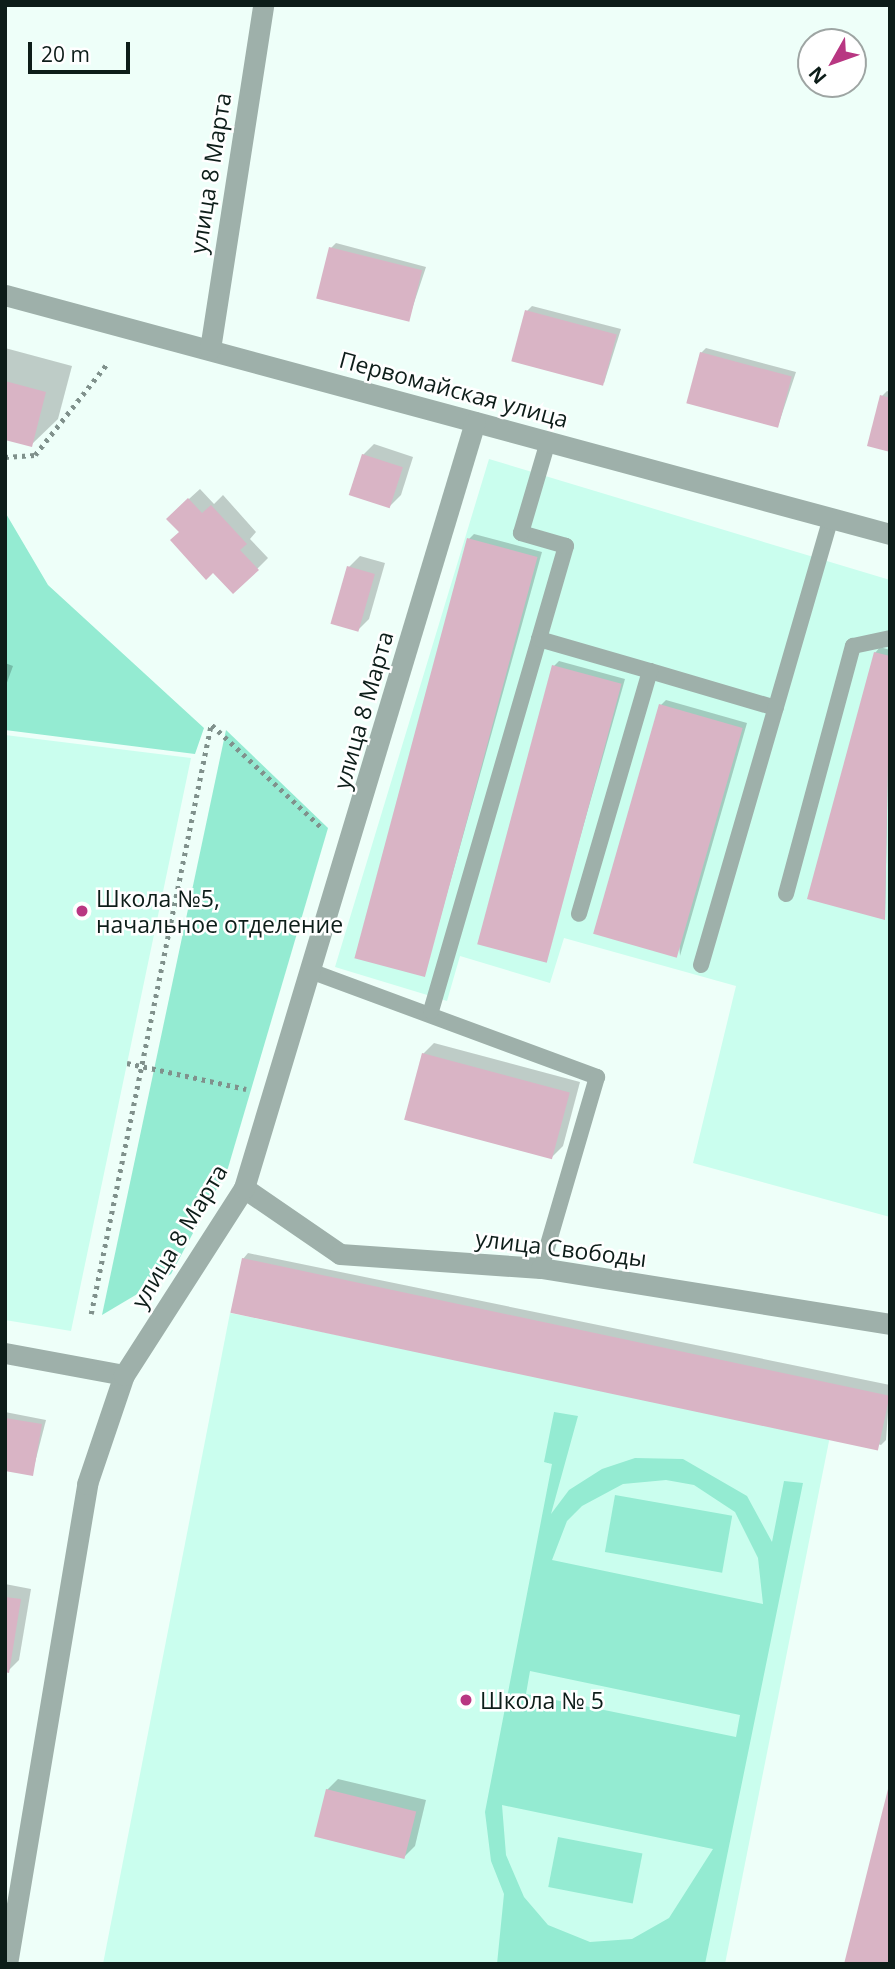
<!DOCTYPE html>
<html>
<head>
<meta charset="utf-8">
<style>
  body { margin:0 }
  #map { position:relative; width:895px; height:1969px; overflow:hidden; background:#eefff9; font-family:"Open Sans",sans-serif }
  div>[style] { position:absolute }
  [style*='--x'] { left:calc(var(--x)*1px); top:calc(var(--y)*1px); width:calc(var(--w)*1px); rotate:calc(var(--a)*1deg) }
  .built>* { inset:0; background:#cafeee }
  .green>* { inset:0; background:#94ebd2; transform-origin:0 0 }
  .shadow>* { inset:0; background:#0003 }
  .building>* { inset:0; background:#d9b4c5; transform-origin:0 0 }
  .path>* { height:4.5px; margin-top:-2.25px; transform-origin:0; background:repeating-linear-gradient(90deg,#80918c 0 3.5px,transparent 0 8.5px) }
  .lane>* { height:16px; margin:-8px; padding:0 8px; transform-origin:8px; border-radius:8px; background:#9eb0aa }
  .street>* { height:21px; margin:-10.5px; padding:0 10.5px; transform-origin:10.5px; border-radius:10.5px; background:#9eb0aa }
  .dots>* { width:19px; height:19px; translate:-50% -50%; box-sizing:border-box; border:4px solid #fff; border-radius:50% }
  span { translate:-50% -50%; white-space:nowrap; text-align:center; line-height:1.15; -webkit-text-stroke:5px #fff; paint-order:stroke }
  .street-label { font-size:23px; color:#0d1d19 }
  .poi-label { font-size:23px; color:#0d1d19 }
  .left { translate:0 -50%; text-align:left }
  .frame { position:absolute; inset:0; border:7px solid #0d1d19; pointer-events:none }
  .north { position:absolute; left:797px; top:28px; width:70px; height:70px; box-sizing:border-box; background:#fff; border:2px solid #9ea5a3; border-radius:50%; rotate:230deg; font-size:19px; font-weight:700; line-height:28px; text-align:center; color:#0d1d19 }
  .north::after { content:''; display:block; margin:auto; width:24px; height:32px; background:#b83782; clip-path:polygon(50% 0,100% 100%,50% 72%,0 100%) }
  .scale { position:absolute; left:28px; top:42px; width:102px; height:32px; box-sizing:border-box; border:4px solid #0d1d19; border-top:0; padding-left:9px; font-size:21px; line-height:24px; white-space:nowrap; color:#0d1d19; -webkit-text-stroke:5px #fff; paint-order:stroke }
</style>
</head>
<body>
<div id="map">
  <div class="built">
    <i style="clip-path:polygon(489px 459px,890px 580px,890px 1217px,693px 1163px,736px 986px,564px 938px,550px 983px,460px 956px,447px 1001px,335px 967px)"></i>
    <i style="clip-path:polygon(5px 735px,191px 758px,71px 1331px,5px 1320px)"></i>
    <i style="clip-path:polygon(230px 1313px,830px 1436px,725px 1964px,103px 1964px)"></i>
  </div>
  <div class="green">
    <i style="clip-path:polygon(5px 512px,48px 585px,204px 728px,195px 754px,5px 730px)"></i>
    <i style="clip-path:polygon(226px 730px,328px 828px,228px 1168px,171px 1274px,102px 1315px)"></i>
    <i style="clip-path:polygon(evenodd,554px 1412px,578px 1416px,551px 1514px,569px 1490px,602px 1469px,635px 1458px,683px 1459px,747px 1496px,772px 1542px,784px 1481px,803px 1483px,705px 1964px,497px 1964px,504px 1894px,491px 1861px,485px 1812px,552px 1464px,544px 1462px,554px 1412px,666px 1480px,694px 1485px,735px 1512px,758px 1558px,763px 1604px,552px 1560px,567px 1521px,582px 1506px,623px 1484px,666px 1480px,554px 1412px,530px 1671px,740px 1715px,736px 1737px,526px 1694px,530px 1671px,554px 1412px,502px 1805px,713px 1849px,669px 1918px,632px 1939px,590px 1942px,548px 1925px,524px 1897px,506px 1855px,502px 1805px)"></i>
    <i style="left:615px;top:1495px;width:119px;height:58px;rotate:10deg"></i>
    <i style="left:558px;top:1837px;width:86px;height:51px;rotate:11deg"></i>
  </div>
  <div class="shadow">
    <i style="clip-path:polygon(336px 243px,426px 267px,408px 321px,331px 248px)"></i>
    <i style="clip-path:polygon(532px 306px,621px 329px,604px 383px,527px 311px)"></i>
    <i style="clip-path:polygon(5px 348px,72px 366px,58px 419px,31px 445px,5px 438px)"></i>
    <i style="clip-path:polygon(706px 348px,796px 372px,778px 426px,701px 353px)"></i>
    <i style="clip-path:polygon(887px 391px,890px 392px,890px 450px,882px 396px)"></i>
    <i style="clip-path:polygon(374px 444px,413px 457px,401px 495px,390px 506px,363px 455px)"></i>
    <i style="clip-path:polygon(200px 489px,214px 504px,223px 495px,256px 532px,250px 539px,268px 558px,257px 569px,181px 532px,179px 508px)"></i>
    <i style="clip-path:polygon(474px 534px,542px 552px,424px 976px,469px 539px)"></i>
    <i style="clip-path:polygon(360px 556px,385px 563px,369px 619px,358px 630px,349px 567px)"></i>
    <i style="clip-path:polygon(880px 647px,890px 650px,885px 919px,875px 653px)"></i>
    <i style="clip-path:polygon(559px 661px,625px 679px,545px 961px,554px 666px)"></i>
    <i style="clip-path:polygon(5px 663px,13px 666px,5px 688px)"></i>
    <i style="clip-path:polygon(666px 700px,747px 723px,680px 956px,661px 705px)"></i>
    <i style="clip-path:polygon(434px 1043px,580px 1082px,563px 1146px,552px 1157px,423px 1054px)"></i>
    <i style="clip-path:polygon(248px 1253px,890px 1385px,886px 1440px,881px 1445px,243px 1259px)"></i>
    <i style="clip-path:polygon(5px 1412px,46px 1420px,32px 1474px,5px 1469px)"></i>
    <i style="clip-path:polygon(5px 1584px,31px 1589px,19px 1660px,8px 1671px)"></i>
    <i style="clip-path:polygon(338px 1779px,426px 1800px,415px 1846px,404px 1857px,327px 1790px)"></i>
    <i style="clip-path:polygon(890px 1789px,890px 1964px,845px 1964px)"></i>
  </div>
  <div class="building">
    <i style="left:329px;top:247px;width:96px;height:53px;rotate:14deg"></i>
    <i style="left:525px;top:310px;width:95px;height:53px;rotate:15deg"></i>
    <i style="left:700px;top:352px;width:95px;height:53px;rotate:15deg"></i>
    <i style="clip-path:polygon(5px 381px,46px 392px,32px 447px,5px 440px)"></i>
    <i style="clip-path:polygon(880px 395px,890px 398px,890px 452px,867px 446px)"></i>
    <i style="left:362px;top:454px;width:43px;height:43px;rotate:18deg"></i>
    <i style="clip-path:polygon(188px 498px,202px 513px,211px 505px,247px 544px,240px 550px,259px 570px,233px 594px,213px 573px,206px 580px,170px 540px,179px 532px,166px 519px)"></i>
    <i style="left:467px;top:538px;width:73px;height:435px;rotate:15deg"></i>
    <i style="left:347px;top:566px;width:29px;height:60px;rotate:16deg"></i>
    <i style="clip-path:polygon(874px 652px,890px 656px,885px 920px,807px 899px)"></i>
    <i style="left:552px;top:665px;width:72px;height:289px;rotate:15deg"></i>
    <i style="left:659px;top:704px;width:87px;height:239px;rotate:16deg"></i>
    <i style="left:422px;top:1053px;width:153px;height:69px;rotate:15deg"></i>
    <i style="left:242px;top:1258px;width:662px;height:56px;rotate:12deg"></i>
    <i style="clip-path:polygon(5px 1418px,42px 1424px,33px 1476px,5px 1471px)"></i>
    <i style="clip-path:polygon(5px 1597px,21px 1599px,9px 1673px,5px 1672px)"></i>
    <i style="clip-path:polygon(889px 1785px,890px 1964px,844px 1964px)"></i>
    <i style="left:326px;top:1789px;width:93px;height:49px;rotate:14deg"></i>
  </div>
  <div class="path">
    <i style="--x:5;--y:457;--w:30;--a:-4"></i>
    <i style="--x:35;--y:455;--w:115;--a:-51.7"></i>
    <i style="--x:212;--y:725;--w:152;--a:43.1"></i>
    <i style="--x:127;--y:1063;--w:122;--a:12.3"></i>
    <i style="--x:91;--y:1314;--w:602;--a:-78.5"></i>
  </div>
  <div class="lane">
    <i style="--x:539;--y:639;--w:97;--a:-73.8"></i>
    <i style="--x:566;--y:546;--w:47;--a:-163.9"></i>
    <i style="--x:521;--y:533;--w:96;--a:-73.6"></i>
    <i style="--x:650;--y:671;--w:131;--a:16.4"></i>
    <i style="--x:786;--y:894;--w:257;--a:-74.9"></i>
    <i style="--x:853;--y:646;--w:38;--a:-12"></i>
    <i style="--x:701;--y:965;--w:466;--a:-73.8"></i>
    <i style="--x:313;--y:972;--w:303;--a:20.3"></i>
    <i style="--x:597;--y:1077;--w:199;--a:106.3"></i>
    <i style="--x:431;--y:1011;--w:387;--a:-73.8"></i>
    <i style="--x:539;--y:639;--w:116;--a:16.1"></i>
    <i style="--x:650;--y:671;--w:253;--a:106.3"></i>
  </div>
  <div class="street">
    <i style="--x:5;--y:295;--w:917;--a:15.11"></i>
    <i style="--x:210;--y:349;--w:348;--a:-81.2"></i>
    <i style="--x:244;--y:1188;--w:116;--a:34.5"></i>
    <i style="--x:340;--y:1254;--w:201;--a:4"></i>
    <i style="--x:541;--y:1268;--w:353;--a:9.1"></i>
    <i style="--x:5;--y:1353;--w:121;--a:10.5"></i>
    <i style="--x:7;--y:1964;--w:487;--a:-80.5"></i>
    <i style="--x:87;--y:1484;--w:115;--a:-71.3"></i>
    <i style="--x:124;--y:1375;--w:222;--a:-57.3"></i>
    <i style="--x:244;--y:1188;--w:800;--a:-73.22"></i>
  </div>
  <div class="dots">
    <i style="left:82px;top:911px;background:#b83782"></i>
    <i style="left:466px;top:1700px;background:#b83782"></i>
  </div>
  <div class="street-label">
    <span style="left:210px;top:173px;rotate:-81deg">улица 8 Марта</span>
    <span style="left:454px;top:389px;rotate:15deg">Первомайская улица</span>
    <span style="left:363px;top:710px;rotate:-74deg">улица 8 Марта</span>
    <span style="left:179px;top:1236px;rotate:-59deg">улица 8 Марта</span>
    <span style="left:561px;top:1248px;rotate:7deg">улица Свободы</span>
  </div>
  <div class="poi-label">
    <span class="left" style="left:96px;top:911px">Школа №5,<br>начальное отделение</span>
    <span class="left" style="left:480px;top:1700px">Школа № 5</span>
  </div>
  <div class="frame"></div>
  <div class="north">N</div>
  <div class="scale">20 m</div>
</div>
</body>
</html>
